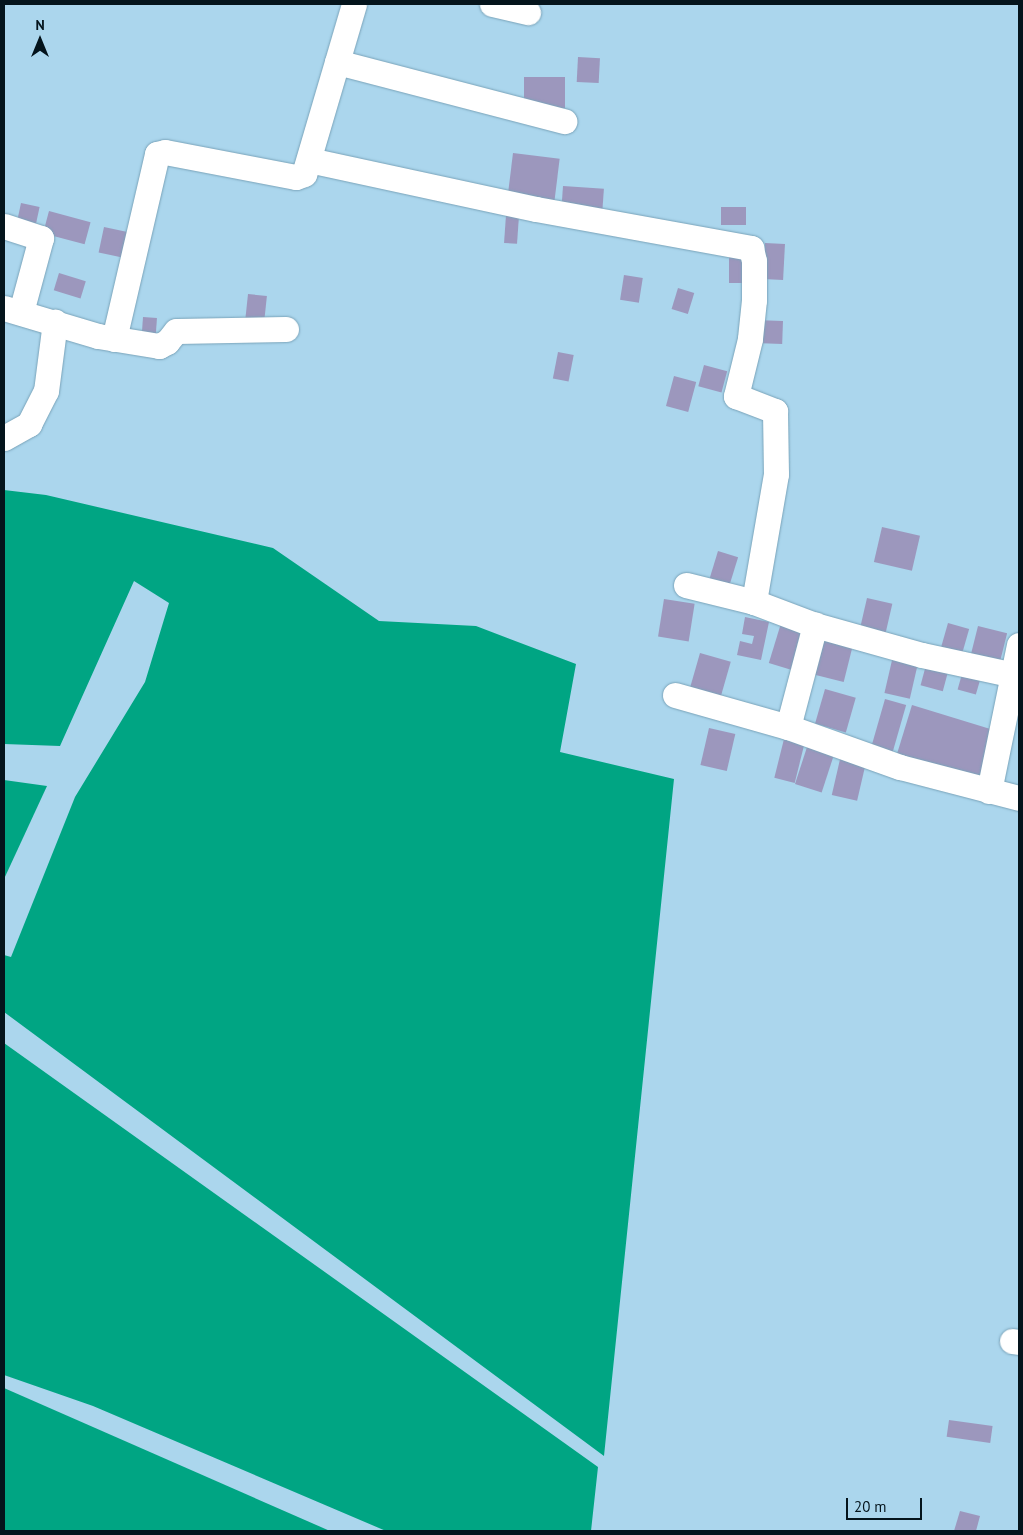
<!DOCTYPE html>
<html>
<head>
<meta charset="utf-8">
<style>
  body { margin:0 }
  #map { position:relative; width:1023px; height:1535px; overflow:hidden; background:#abd6ed; font-family:"PT Sans",sans-serif }
  div>[style] { position:absolute }
  [style*='--x'] { left:calc(var(--x)*1px); top:calc(var(--y)*1px); width:calc(var(--w)*1px); rotate:calc(var(--a)*1deg) }
  .water>* { inset:0; background:#00a583 }
  .building>* { inset:0; background:#9c97bd; transform-origin:0 0 }
  .roads { filter:drop-shadow(0 0 1px #79a3b9) drop-shadow(0 0 1px #79a3b9) }
  .street>* { height:25px; margin:-12.5px; padding:0 12.5px; transform-origin:12.5px; border-radius:12.5px; background:#fff }
  span { translate:-50% -50%; white-space:nowrap; text-align:center; line-height:1.15; -webkit-text-stroke:4px #abd6ed; paint-order:stroke }
  .frame { position:absolute; inset:0; border:5px solid #04141c; pointer-events:none }
  .north { position:absolute; left:15px; top:15px; width:50px; height:50px; -webkit-text-stroke:4px #abd6ed; paint-order:stroke; rotate:0deg; font-size:14px; font-weight:700; line-height:20px; text-align:center; color:#04141c }
  .north::after { content:''; display:block; margin:auto; width:18px; height:22px; background:#04141c; clip-path:polygon(50% 0,100% 100%,50% 72%,0 100%) }
  .scale { position:absolute; left:846px; top:1498px; width:76px; height:22px; box-sizing:border-box; border:2px solid #04141c; border-top:0; padding-left:6px; font-size:15px; line-height:18px; white-space:nowrap; color:#04141c; -webkit-text-stroke:4px #abd6ed; paint-order:stroke }
</style>
</head>
<body>
<div id="map">
  <div class="water">
    <i style="clip-path:polygon(4px 490px,46px 495px,273px 548px,379px 621px,476px 626px,576px 664px,560px 752px,674px 779px,604px 1456px,4px 1012px,4px 955px,11px 957px,75px 797px,145px 682px,169px 603px,134px 581px,60px 746px,4px 744px)"></i>
    <i style="clip-path:polygon(4px 780px,47px 786px,4px 879px)"></i>
    <i style="clip-path:polygon(4px 1043px,598px 1467px,591px 1531px,386px 1531px,93px 1406px,4px 1375px)"></i>
    <i style="clip-path:polygon(4px 1388px,330px 1531px,4px 1531px)"></i>
  </div>
  <div class="building">
    <i style="left:578px;top:57px;width:22px;height:25px;rotate:3deg"></i>
    <i style="left:524px;top:77px;width:41px;height:31px"></i>
    <i style="left:513px;top:153px;width:47px;height:42px;rotate:7deg"></i>
    <i style="left:563px;top:186px;width:41px;height:25px;rotate:4deg"></i>
    <i style="left:21px;top:203px;width:19px;height:17px;rotate:12deg"></i>
    <i style="left:721px;top:207px;width:25px;height:18px"></i>
    <i style="left:49px;top:211px;width:43px;height:23px;rotate:15deg"></i>
    <i style="left:506px;top:215px;width:13px;height:28px;rotate:4deg"></i>
    <i style="left:104px;top:227px;width:30px;height:26px;rotate:12deg"></i>
    <i style="left:765px;top:243px;width:20px;height:36px;rotate:3deg"></i>
    <i style="left:729px;top:256px;width:13px;height:27px"></i>
    <i style="left:59px;top:273px;width:28px;height:18px;rotate:17deg"></i>
    <i style="left:624px;top:275px;width:19px;height:25px;rotate:9deg"></i>
    <i style="left:678px;top:288px;width:17px;height:22px;rotate:17deg"></i>
    <i style="left:248px;top:294px;width:19px;height:28px;rotate:6deg"></i>
    <i style="left:143px;top:317px;width:14px;height:19px;rotate:4deg"></i>
    <i style="left:753px;top:320px;width:30px;height:23px;rotate:2deg"></i>
    <i style="left:558px;top:352px;width:16px;height:27px;rotate:11deg"></i>
    <i style="left:704px;top:365px;width:24px;height:22px;rotate:15deg"></i>
    <i style="left:674px;top:376px;width:23px;height:31px;rotate:15deg"></i>
    <i style="left:882px;top:527px;width:39px;height:36px;rotate:13deg"></i>
    <i style="left:718px;top:551px;width:21px;height:35px;rotate:17deg"></i>
    <i style="left:867px;top:598px;width:26px;height:34px;rotate:13deg"></i>
    <i style="left:664px;top:599px;width:31px;height:38px;rotate:9deg"></i>
    <i style="clip-path:polygon(745px 617px,769px 622px,761px 660px,737px 655px,740px 641px,752px 644px,754px 636px,742px 634px)"></i>
    <i style="left:782px;top:620px;width:30px;height:45px;rotate:17deg"></i>
    <i style="left:948px;top:623px;width:22px;height:28px;rotate:16deg"></i>
    <i style="left:978px;top:626px;width:30px;height:30px;rotate:14deg"></i>
    <i style="left:816px;top:636px;width:38px;height:38px;rotate:14deg"></i>
    <i style="left:700px;top:653px;width:32px;height:45px;rotate:16deg"></i>
    <i style="left:893px;top:656px;width:26px;height:38px;rotate:13deg"></i>
    <i style="left:926px;top:665px;width:23px;height:21px;rotate:15deg"></i>
    <i style="left:962px;top:674px;width:19px;height:16px;rotate:16deg"></i>
    <i style="left:825px;top:689px;width:32px;height:36px;rotate:16deg"></i>
    <i style="left:885px;top:699px;width:22px;height:54px;rotate:16deg"></i>
    <i style="left:912px;top:705px;width:87px;height:55px;rotate:17deg"></i>
    <i style="left:709px;top:728px;width:27px;height:38px;rotate:13deg"></i>
    <i style="left:784px;top:739px;width:21px;height:40px;rotate:14deg"></i>
    <i style="left:808px;top:744px;width:28px;height:42px;rotate:18deg"></i>
    <i style="left:841px;top:755px;width:26px;height:41px;rotate:13deg"></i>
    <i style="left:949px;top:1420px;width:44px;height:17px;rotate:8deg"></i>
    <i style="clip-path:polygon(960px 1511px,980px 1516px,976px 1531px,954px 1531px)"></i>
  </div>
  <div class="roads">
    <div class="street">
      <i style="--x:492;--y:4;--w:37;--a:13"></i>
      <i style="--x:337;--y:62;--w:235;--a:14.6"></i>
      <i style="--x:309;--y:160;--w:232;--a:12.2"></i>
      <i style="--x:536;--y:209;--w:219;--a:10.3"></i>
      <i style="--x:751;--y:248;--w:13;--a:77"></i>
      <i style="--x:754;--y:261;--w:39;--a:90"></i>
      <i style="--x:754;--y:300;--w:39;--a:96"></i>
      <i style="--x:750;--y:339;--w:59;--a:103.8"></i>
      <i style="--x:736;--y:396;--w:42;--a:21"></i>
      <i style="--x:775;--y:411;--w:63;--a:89.1"></i>
      <i style="--x:776;--y:474;--w:130;--a:99.8"></i>
      <i style="--x:4;--y:226;--w:39;--a:18"></i>
      <i style="--x:41;--y:238;--w:77;--a:105.1"></i>
      <i style="--x:4;--y:308;--w:98;--a:16.6"></i>
      <i style="--x:98;--y:336;--w:62;--a:9.3"></i>
      <i style="--x:159;--y:346;--w:9;--a:-27"></i>
      <i style="--x:167;--y:342;--w:14;--a:-51"></i>
      <i style="--x:176;--y:331;--w:110;--a:-1"></i>
      <i style="--x:114;--y:339;--w:190;--a:-76.9"></i>
      <i style="--x:157;--y:154;--w:8;--a:-14"></i>
      <i style="--x:165;--y:152;--w:133;--a:10.8"></i>
      <i style="--x:296;--y:177;--w:9;--a:-21"></i>
      <i style="--x:304;--y:174;--w:177;--a:-73.6"></i>
      <i style="--x:4;--y:438;--w:29;--a:-29"></i>
      <i style="--x:29;--y:424;--w:37;--a:-63"></i>
      <i style="--x:46;--y:391;--w:70;--a:-82.6"></i>
      <i style="--x:686;--y:585;--w:70;--a:14"></i>
      <i style="--x:754;--y:602;--w:65;--a:20.7"></i>
      <i style="--x:815;--y:625;--w:111;--a:15.7"></i>
      <i style="--x:922;--y:655;--w:99;--a:12.2"></i>
      <i style="--x:675;--y:695;--w:117;--a:15.8"></i>
      <i style="--x:788;--y:727;--w:119;--a:19.7"></i>
      <i style="--x:900;--y:767;--w:123;--a:14.6"></i>
      <i style="--x:788;--y:727;--w:106;--a:-75.2"></i>
      <i style="--x:989;--y:791;--w:149;--a:-78.4"></i>
      <i style="--x:1012;--y:1341;--w:7;--a:8"></i>
    </div>
  </div>
  <div class="frame"></div>
  <div class="north">N</div>
  <div class="scale">20 m</div>
</div>
</body>
</html>
